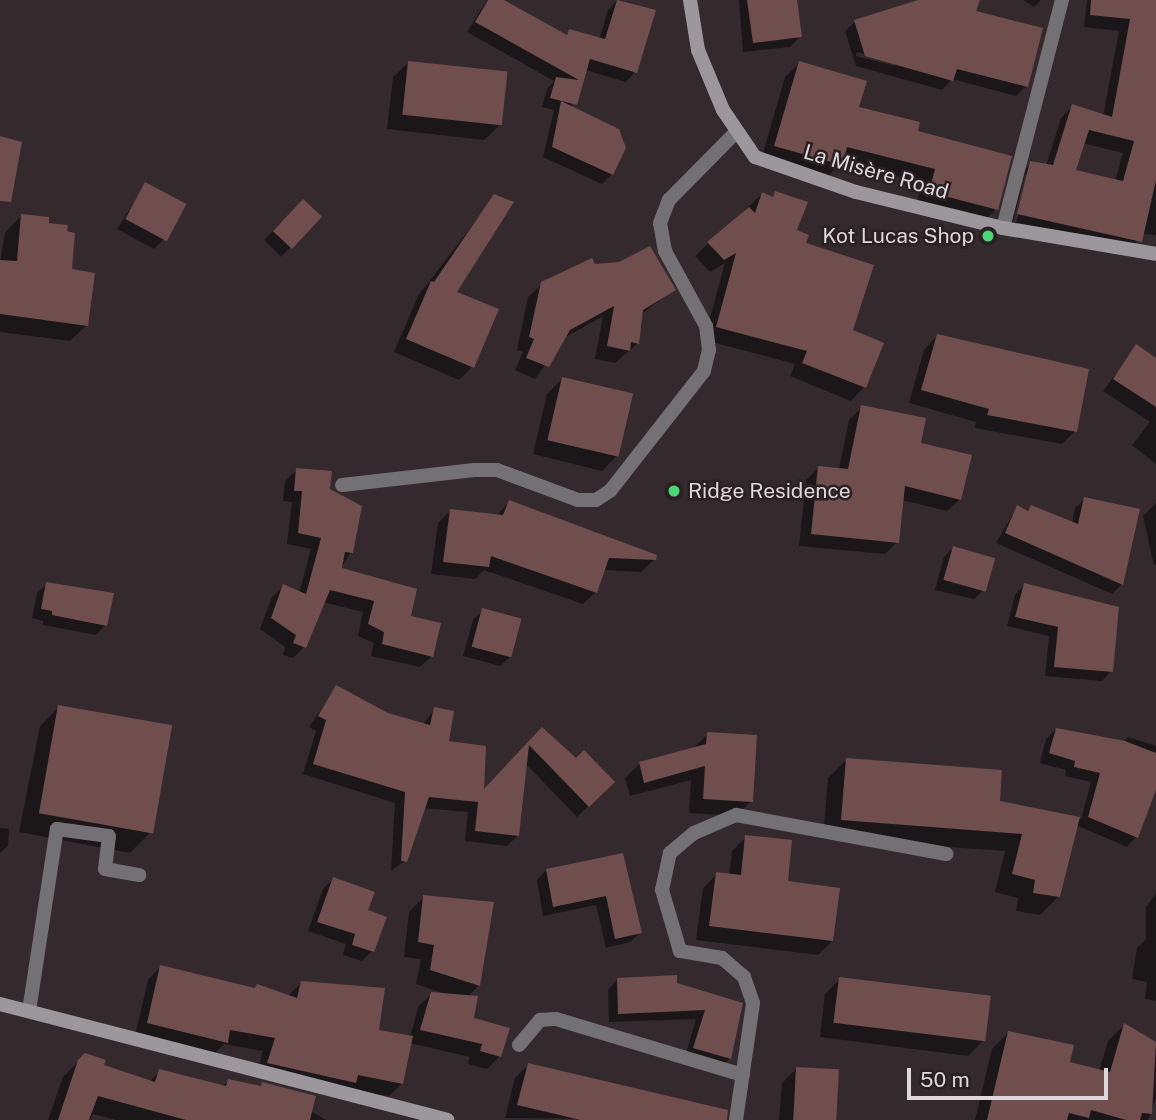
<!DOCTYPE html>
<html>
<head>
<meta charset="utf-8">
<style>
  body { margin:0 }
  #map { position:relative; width:1156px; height:1120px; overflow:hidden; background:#342a2e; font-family:"Public Sans",sans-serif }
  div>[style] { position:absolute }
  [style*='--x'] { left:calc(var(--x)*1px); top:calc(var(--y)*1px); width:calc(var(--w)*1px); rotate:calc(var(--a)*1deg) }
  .shadow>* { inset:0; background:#0007; transform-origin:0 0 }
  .building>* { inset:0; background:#6f4e4d; transform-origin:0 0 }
  .lane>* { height:14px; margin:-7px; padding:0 7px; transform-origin:7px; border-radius:7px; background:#747175 }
  .street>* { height:14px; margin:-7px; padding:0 7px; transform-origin:7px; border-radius:7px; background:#747175 }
  .secondary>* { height:14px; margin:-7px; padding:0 7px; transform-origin:7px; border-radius:7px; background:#9b979d }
  .dots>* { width:19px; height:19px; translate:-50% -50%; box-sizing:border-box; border:4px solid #2a2024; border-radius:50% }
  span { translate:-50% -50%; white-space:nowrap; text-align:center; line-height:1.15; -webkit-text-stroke:5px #2a2024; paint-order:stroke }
  .street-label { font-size:21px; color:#ded8da }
  .poi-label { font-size:21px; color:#ded8da }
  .right { translate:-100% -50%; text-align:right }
  .left { translate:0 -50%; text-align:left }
  .scale { position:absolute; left:907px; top:1068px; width:201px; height:32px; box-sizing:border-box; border:4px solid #ded8da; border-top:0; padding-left:9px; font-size:21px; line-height:24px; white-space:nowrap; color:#ded8da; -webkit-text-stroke:5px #2a2024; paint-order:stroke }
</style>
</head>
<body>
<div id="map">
  <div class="shadow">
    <div style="clip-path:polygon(487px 0,500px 0,565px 36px,569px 31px,599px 40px,608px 10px,618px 0,635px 72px,626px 82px,585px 70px,571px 108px,612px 174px,602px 184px,543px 157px,554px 110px,542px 107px,547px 89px,554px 81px,467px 32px)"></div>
    <div style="clip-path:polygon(739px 0,795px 0,800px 37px,790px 47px,743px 52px)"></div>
    <div style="clip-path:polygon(evenodd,934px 0,979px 0,974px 12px,1026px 86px,1016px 96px,952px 79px,942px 90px,856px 66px,845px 31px,855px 22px,934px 0,857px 52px,895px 63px,895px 66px,856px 56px,857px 52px)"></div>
    <div style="clip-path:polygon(1023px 0,1041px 0,1034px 7px)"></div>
    <div style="clip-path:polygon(evenodd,1087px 0,1156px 0,1156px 235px,1142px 234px,1128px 253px,1005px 226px,1019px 175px,1031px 163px,1046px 166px,1061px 118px,1073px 106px,1103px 116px,1119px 31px,1084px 27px,1087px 0,1083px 143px,1123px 153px,1115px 181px,1073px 172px,1083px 143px,1087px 0,1025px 174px,1029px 174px,1016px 223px,1013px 222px,1025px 174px)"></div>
    <div style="clip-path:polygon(408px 63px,499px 126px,484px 140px,387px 129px,393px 77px)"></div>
    <div style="clip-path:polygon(799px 63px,857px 109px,916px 133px,996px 209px,982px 223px,916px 206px,922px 182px,841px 163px,826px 178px,761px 160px,785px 77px)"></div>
    <div style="clip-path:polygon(146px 184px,164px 239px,154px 249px,117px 229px)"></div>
    <div style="clip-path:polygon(776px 193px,806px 203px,794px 231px,850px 331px,882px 344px,864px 387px,851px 401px,790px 376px,795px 364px,704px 340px,725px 263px,710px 272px,695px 256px,762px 194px,771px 198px)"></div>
    <div style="clip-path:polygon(495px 196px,455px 293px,472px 367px,459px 380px,394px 352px,418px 296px)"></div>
    <div style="left:303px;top:201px;width:24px;height:55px;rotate:45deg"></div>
    <div style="clip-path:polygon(21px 216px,66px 226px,70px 270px,87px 325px,70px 341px,0 332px,0 262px,5px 233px)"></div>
    <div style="clip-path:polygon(594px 266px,673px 290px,640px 315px,638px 343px,615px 363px,595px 359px,603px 316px,564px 338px,535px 379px,515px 370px,523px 352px,517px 350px,528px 297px,542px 284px)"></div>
    <div style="clip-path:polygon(937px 336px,1075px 431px,1062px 444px,975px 428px,976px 422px,909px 403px,924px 350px)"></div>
    <div style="clip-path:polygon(1136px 347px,1156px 360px,1156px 464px,1132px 445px,1150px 422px,1103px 391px)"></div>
    <div style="clip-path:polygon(562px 379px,617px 456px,602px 471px,533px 454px,547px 394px)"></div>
    <div style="clip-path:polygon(862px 407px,919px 444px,960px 499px,947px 511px,902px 500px,897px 542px,885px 554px,799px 546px,806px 480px,819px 467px,839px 469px,849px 420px)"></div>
    <div style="clip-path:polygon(297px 470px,328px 490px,351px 552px,340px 570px,409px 617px,432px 656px,420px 667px,371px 656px,374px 643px,358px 636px,363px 612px,323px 602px,304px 647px,293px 658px,283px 655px,285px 647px,260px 629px,272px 597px,284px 586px,299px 593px,311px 549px,287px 544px,292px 502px,283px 501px,285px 481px)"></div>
    <div style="clip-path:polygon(1085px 499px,1122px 584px,1112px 594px,996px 543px,1017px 507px,1026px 512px,1032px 507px,1072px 523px,1075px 508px)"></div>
    <div style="clip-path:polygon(509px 502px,654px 560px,641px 572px,603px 570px,596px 592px,583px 604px,484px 570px,475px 579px,431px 574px,438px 523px,450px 511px,497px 515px)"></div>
    <div style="clip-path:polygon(1156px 503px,1156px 565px,1154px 565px,1143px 516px)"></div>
    <div style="clip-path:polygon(953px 548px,984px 590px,974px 599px,935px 590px,944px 557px)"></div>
    <div style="clip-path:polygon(47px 584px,105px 625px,96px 635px,43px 625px,43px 621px,32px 618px,37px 593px)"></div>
    <div style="clip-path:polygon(1024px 585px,1111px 671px,1102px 681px,1045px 676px,1049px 636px,1007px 626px,1015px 595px)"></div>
    <div style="clip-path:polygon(483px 610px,510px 657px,500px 666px,463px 656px,473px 620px)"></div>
    <div style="clip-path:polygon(337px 687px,388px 714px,423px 724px,435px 709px,447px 743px,482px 793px,531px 740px,613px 782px,577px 817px,525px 763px,518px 835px,507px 846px,465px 841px,468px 812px,423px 808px,405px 861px,391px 871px,395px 803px,303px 774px,316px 731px,309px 727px)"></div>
    <div style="clip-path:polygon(59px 707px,149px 834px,130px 853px,19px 832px,40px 726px)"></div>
    <div style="clip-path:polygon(1056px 729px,1120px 744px,1128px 737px,1156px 746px,1156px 785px,1136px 837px,1127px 847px,1076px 825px,1059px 896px,1040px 915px,1016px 911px,1018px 898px,995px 892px,1005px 851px,823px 838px,828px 778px,846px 760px,998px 802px,1081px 819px,1091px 782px,1065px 776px,1066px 770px,1040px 763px,1046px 739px)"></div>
    <div style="clip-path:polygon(708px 734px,751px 801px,736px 816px,689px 813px,691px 780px,630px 796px,625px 778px,640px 763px,693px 748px)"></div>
    <div style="clip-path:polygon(0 828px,9px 829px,8px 846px,0 853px)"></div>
    <div style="clip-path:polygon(746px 837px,832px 941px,818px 955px,696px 940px,703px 888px,717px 874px,729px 876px,732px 851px)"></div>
    <div style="clip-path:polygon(622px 855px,640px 933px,630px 942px,606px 948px,596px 905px,543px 916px,537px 880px,546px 870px)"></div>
    <div style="clip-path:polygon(333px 879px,365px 911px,372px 951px,362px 961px,343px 955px,346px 944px,308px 931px,323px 889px)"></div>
    <div style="clip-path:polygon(1156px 893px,1156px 1001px,1145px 999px,1147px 982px,1132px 979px,1137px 948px,1146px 939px,1146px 907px)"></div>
    <div style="clip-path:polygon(424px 897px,479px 985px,467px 997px,472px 1020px,500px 1056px,487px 1069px,468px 1064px,470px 1057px,410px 1043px,402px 1083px,389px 1096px,256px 1076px,263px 1051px,224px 1044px,213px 1055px,135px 1036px,148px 980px,161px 966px,287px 997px,301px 983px,377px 1031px,410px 1037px,418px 1007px,431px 994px,445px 994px,416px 984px,421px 959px,404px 957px,409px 912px)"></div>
    <div style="clip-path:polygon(840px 979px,983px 1041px,968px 1056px,820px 1037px,825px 994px)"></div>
    <div style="clip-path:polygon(617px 980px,676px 984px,741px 1005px,730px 1058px,720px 1068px,685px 1057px,696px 1019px,609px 1022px,608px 990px)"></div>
    <div style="clip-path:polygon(1124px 1025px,1156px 1044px,1156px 1098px,1148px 1120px,975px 1120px,992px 1049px,1008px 1033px,1068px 1064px,1099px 1071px,1108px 1041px)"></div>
    <div style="clip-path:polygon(85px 1055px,102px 1066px,149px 1082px,160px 1071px,222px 1087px,228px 1081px,259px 1088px,263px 1084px,326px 1120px,116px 1120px,93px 1114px,90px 1120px,48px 1120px,63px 1077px)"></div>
    <div style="clip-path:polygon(528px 1065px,724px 1120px,505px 1118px,515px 1078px)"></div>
    <div style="clip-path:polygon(796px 1069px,834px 1120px,779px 1120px,782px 1083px)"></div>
  </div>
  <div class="building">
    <div style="clip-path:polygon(488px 0,504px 0,567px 35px,569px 29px,605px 39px,617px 0,656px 10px,637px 73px,590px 59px,577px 105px,550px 98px,556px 77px,579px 80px,475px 22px)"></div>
    <div style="clip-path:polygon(747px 0,797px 0,802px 37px,753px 43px)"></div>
    <div style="clip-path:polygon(918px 0,980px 0,976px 11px,1043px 28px,1028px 87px,957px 69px,953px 81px,865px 56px,854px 20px)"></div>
    <div style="clip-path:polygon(evenodd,1091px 0,1156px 0,1156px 180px,1142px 242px,1017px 214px,1030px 161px,1053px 165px,1072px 104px,1112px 117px,1130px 19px,1090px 15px,1091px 0,1089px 130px,1134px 141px,1123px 181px,1076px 170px,1089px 130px)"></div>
    <div style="left:408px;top:61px;width:100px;height:54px;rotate:6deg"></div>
    <div style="clip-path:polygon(799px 61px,867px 81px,859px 107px,920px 122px,918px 131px,1012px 156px,998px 210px,929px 192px,935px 169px,847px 147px,842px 165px,774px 146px)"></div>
    <div style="clip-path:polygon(561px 101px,619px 129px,626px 148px,613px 175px,552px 147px)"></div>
    <div style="clip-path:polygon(0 136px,22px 142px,11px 202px,0 201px)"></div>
    <div style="left:145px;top:182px;width:47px;height:42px;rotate:28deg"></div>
    <div style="clip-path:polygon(775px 191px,808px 202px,797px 230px,809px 235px,806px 243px,874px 265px,853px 330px,884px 343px,866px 388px,802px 363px,807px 351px,716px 327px,736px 253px,724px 260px,707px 242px,749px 207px,755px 213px,762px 192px,773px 197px)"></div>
    <div style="clip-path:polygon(494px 194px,514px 202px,457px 292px,499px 309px,474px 368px,406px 339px,431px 281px,434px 282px)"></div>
    <div style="left:303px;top:199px;width:26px;height:44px;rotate:43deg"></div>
    <div style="clip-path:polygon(21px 214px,49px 217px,49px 223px,68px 225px,67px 231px,75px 233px,72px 269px,95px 273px,88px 326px,0 314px,0 260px,17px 261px)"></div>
    <div style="clip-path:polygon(650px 246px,676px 290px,643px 310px,639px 344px,631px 342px,630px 351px,607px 346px,614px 306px,570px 330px,549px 367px,526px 358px,534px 339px,529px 337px,541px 282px,592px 258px,595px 264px,619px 262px)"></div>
    <div style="clip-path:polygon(937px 334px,1089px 369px,1077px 432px,987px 415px,989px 409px,921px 390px)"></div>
    <div style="clip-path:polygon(1136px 344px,1156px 358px,1156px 407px,1113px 379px)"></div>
    <div style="left:562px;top:377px;width:73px;height:65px;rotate:13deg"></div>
    <div style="clip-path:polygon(861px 405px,926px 418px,921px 443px,972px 455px,961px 500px,905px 486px,899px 543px,811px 534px,818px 466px,848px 469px)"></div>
    <div style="clip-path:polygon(296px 468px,332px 471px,330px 489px,362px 506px,353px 553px,345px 552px,342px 568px,417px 589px,411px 616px,441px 623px,433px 657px,382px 644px,384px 632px,368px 624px,374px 601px,330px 590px,306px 648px,293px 643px,296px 635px,271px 618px,283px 584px,306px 594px,321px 538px,298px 533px,302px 491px,294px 491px)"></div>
    <div style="clip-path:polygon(1084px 497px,1140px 509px,1123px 585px,1005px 533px,1017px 505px,1028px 511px,1031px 505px,1078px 524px)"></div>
    <div style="clip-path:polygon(509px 500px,657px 555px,656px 560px,609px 558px,597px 593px,491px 556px,489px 567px,443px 562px,450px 509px,503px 515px)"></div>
    <div style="left:953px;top:546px;width:44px;height:35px;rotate:16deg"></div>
    <div style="clip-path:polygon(46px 582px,114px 593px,107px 626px,52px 615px,52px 611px,41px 609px)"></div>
    <div style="clip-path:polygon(1024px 583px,1119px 607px,1113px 672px,1054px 667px,1058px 627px,1015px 617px)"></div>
    <div style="left:482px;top:608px;width:41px;height:40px;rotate:15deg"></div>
    <div style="clip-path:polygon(336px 685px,388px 713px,430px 725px,434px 707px,454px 711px,449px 741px,486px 746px,484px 789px,542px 727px,576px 758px,584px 750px,615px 782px,589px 807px,529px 745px,519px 836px,475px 831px,478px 802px,429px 797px,407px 862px,401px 861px,405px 792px,313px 764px,326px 720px,318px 716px)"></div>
    <div style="left:58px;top:705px;width:116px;height:110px;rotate:10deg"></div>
    <div style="clip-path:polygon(1056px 728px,1125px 741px,1156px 753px,1156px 790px,1138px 838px,1088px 817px,1100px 773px,1074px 767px,1075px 761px,1049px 753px)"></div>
    <div style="clip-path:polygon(707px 732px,757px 735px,753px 802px,703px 799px,705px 766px,644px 783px,639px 762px,706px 744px)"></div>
    <div style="clip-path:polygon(846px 758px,1002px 770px,1000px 801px,1080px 817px,1060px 897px,1033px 893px,1035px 880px,1012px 874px,1022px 834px,841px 820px)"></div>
    <div style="clip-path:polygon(745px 835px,792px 840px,788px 881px,840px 888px,833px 941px,709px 926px,716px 872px,741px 875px)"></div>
    <div style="clip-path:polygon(623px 853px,642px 933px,615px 939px,606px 896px,553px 907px,546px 869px)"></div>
    <div style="clip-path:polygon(333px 877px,375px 892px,368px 910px,387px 917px,374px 952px,352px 945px,355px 934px,317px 922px)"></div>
    <div style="clip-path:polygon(423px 895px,494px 902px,480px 986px,430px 970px,434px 945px,418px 942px)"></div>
    <div style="clip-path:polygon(160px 965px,255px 988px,257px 984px,297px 998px,301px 981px,385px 988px,379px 1030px,413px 1036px,403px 1084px,358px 1075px,356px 1083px,267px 1063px,275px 1038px,230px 1030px,228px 1043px,147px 1023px)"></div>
    <div style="clip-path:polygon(677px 975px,677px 983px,743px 1003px,731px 1059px,693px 1048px,705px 1010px,618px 1014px,617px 978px)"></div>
    <div style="left:839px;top:977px;width:153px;height:46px;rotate:7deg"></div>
    <div style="clip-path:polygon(431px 992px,478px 996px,474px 1018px,510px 1028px,501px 1057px,480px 1051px,482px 1044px,420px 1030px)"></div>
    <div style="clip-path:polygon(1124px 1023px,1156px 1042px,1152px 1114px,1142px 1113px,1140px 1120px,1126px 1120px,1091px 1110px,1089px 1118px,1069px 1113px,1067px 1120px,987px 1120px,1008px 1031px,1074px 1045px,1070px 1062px,1110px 1072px)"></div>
    <div style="clip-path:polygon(85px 1053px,106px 1060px,104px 1065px,155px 1082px,159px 1069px,226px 1086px,228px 1079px,261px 1086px,262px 1082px,316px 1096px,310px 1120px,186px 1120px,98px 1096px,89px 1120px,58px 1120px,78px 1060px)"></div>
    <div style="clip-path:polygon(528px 1063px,728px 1110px,727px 1120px,581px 1120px,517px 1105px)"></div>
    <div style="left:796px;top:1067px;width:43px;height:53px;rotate:3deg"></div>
  </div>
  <div class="lane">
    <div style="--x:29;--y:1011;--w:184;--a:-81.3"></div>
    <div style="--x:57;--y:829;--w:52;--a:7.7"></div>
    <div style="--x:109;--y:836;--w:33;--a:97"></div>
    <div style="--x:105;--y:869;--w:35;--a:10"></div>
  </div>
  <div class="street">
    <div style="--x:1003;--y:228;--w:236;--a:-75.5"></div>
    <div style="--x:342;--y:485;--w:133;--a:-6.5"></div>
    <div style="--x:474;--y:470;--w:23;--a:0"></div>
    <div style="--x:497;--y:470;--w:86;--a:20.3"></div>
    <div style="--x:578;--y:500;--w:18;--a:0"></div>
    <div style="--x:596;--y:500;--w:17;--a:-33"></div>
    <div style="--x:610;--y:491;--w:152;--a:-51.9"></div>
    <div style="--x:704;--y:371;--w:22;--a:-77"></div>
    <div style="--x:709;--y:350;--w:24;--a:-97"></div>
    <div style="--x:706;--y:326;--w:85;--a:-118.7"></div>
    <div style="--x:665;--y:251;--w:28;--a:-100"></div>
    <div style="--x:660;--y:223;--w:25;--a:-69"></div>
    <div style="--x:669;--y:200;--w:95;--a:-45.4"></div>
    <div style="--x:519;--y:1045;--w:33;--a:-50"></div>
    <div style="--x:540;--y:1020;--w:16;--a:-4"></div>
    <div style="--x:556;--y:1019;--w:195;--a:16.7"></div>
    <div style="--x:736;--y:1120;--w:118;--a:-81.7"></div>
    <div style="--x:753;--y:1003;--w:28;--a:-109"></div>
    <div style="--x:744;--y:977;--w:29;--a:-139"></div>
    <div style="--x:722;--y:958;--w:43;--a:-170.5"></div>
    <div style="--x:680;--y:951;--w:64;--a:-106.4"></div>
    <div style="--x:662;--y:890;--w:38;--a:-78"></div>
    <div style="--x:670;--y:853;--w:31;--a:-40"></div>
    <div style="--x:694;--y:833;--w:46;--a:-23.2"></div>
    <div style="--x:736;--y:815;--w:214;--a:10.5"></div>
  </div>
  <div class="secondary">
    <div style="--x:690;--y:0;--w:51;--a:80.9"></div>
    <div style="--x:698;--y:50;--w:65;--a:67.4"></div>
    <div style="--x:723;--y:110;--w:57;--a:55.8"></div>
    <div style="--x:755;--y:157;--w:107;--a:19.1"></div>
    <div style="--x:856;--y:192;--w:151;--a:13.8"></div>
    <div style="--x:1003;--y:228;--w:155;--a:9.6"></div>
    <div style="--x:0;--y:1004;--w:462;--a:14.5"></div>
  </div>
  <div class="dots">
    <div style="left:988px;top:236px;background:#4ad677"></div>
    <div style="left:674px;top:491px;background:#4ad677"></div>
  </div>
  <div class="street-label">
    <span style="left:876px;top:172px;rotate:16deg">La Misère Road</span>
  </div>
  <div class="poi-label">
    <span class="right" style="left:974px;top:236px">Kot Lucas Shop</span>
    <span class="left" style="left:688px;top:491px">Ridge Residence</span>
  </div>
  <div class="scale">50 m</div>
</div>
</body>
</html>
